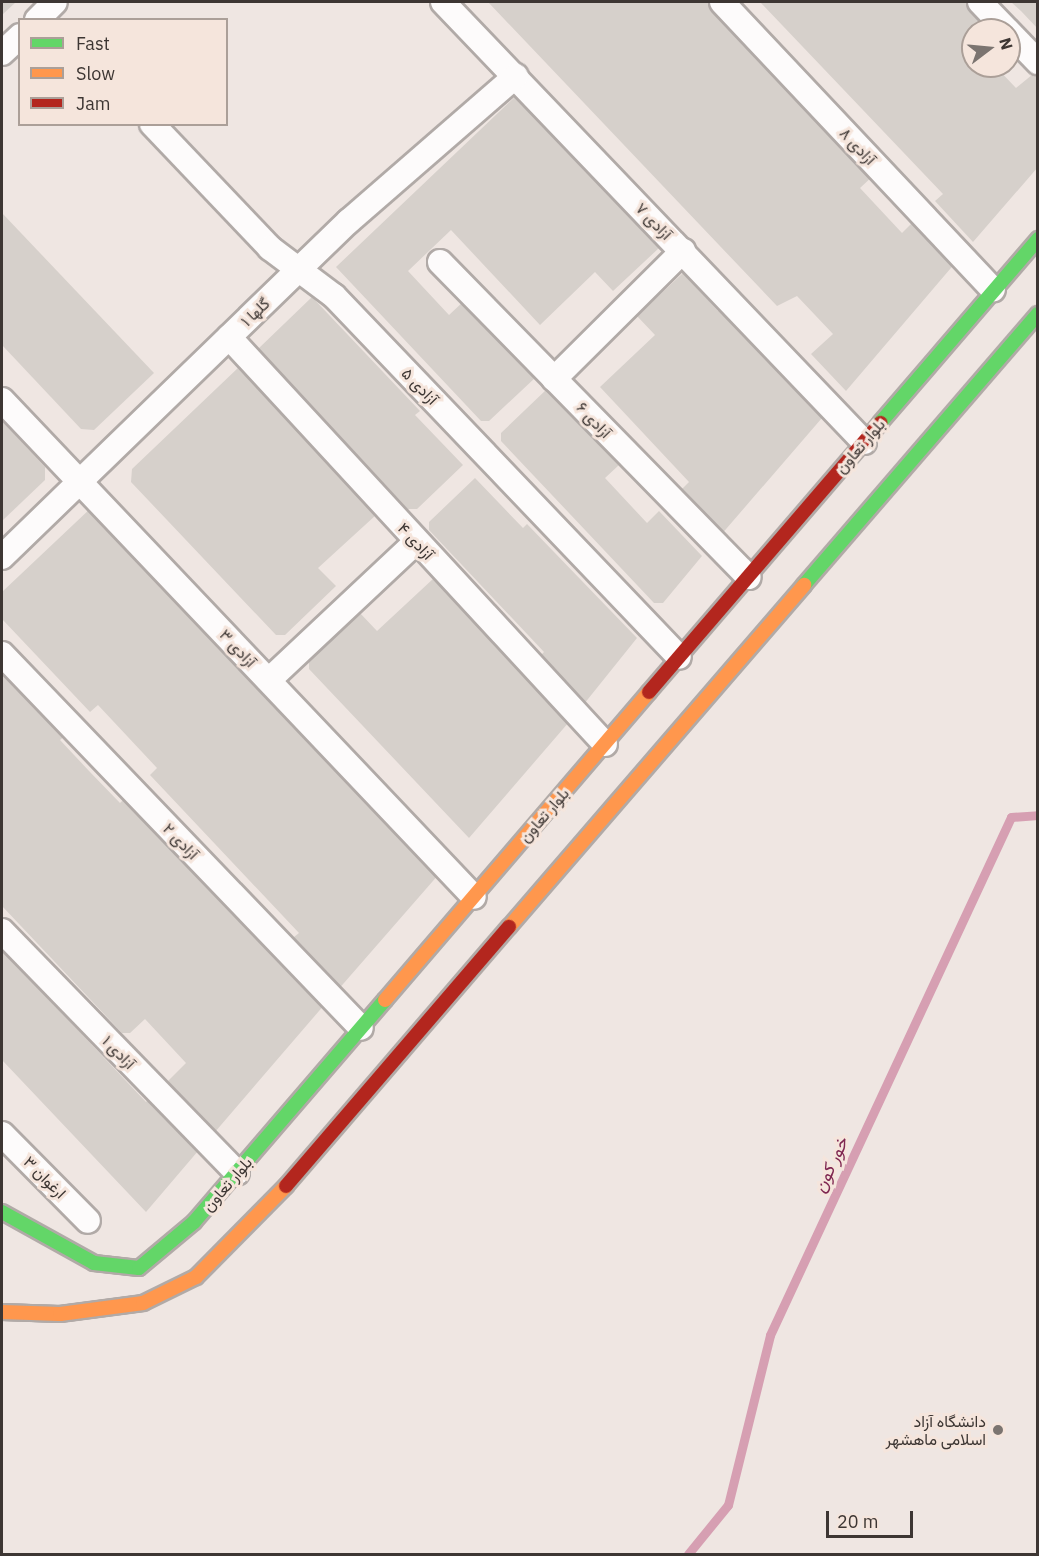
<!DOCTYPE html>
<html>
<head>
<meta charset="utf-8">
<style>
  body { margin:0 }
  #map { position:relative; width:1039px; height:1556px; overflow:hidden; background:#efe6e2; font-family:"IBM Plex Sans",Vazirmatn,sans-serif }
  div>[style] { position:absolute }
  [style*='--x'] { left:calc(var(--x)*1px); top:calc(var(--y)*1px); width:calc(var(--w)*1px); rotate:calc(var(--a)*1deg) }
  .stream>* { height:9px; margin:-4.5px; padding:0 4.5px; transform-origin:4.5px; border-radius:4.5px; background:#d69fb2 }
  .building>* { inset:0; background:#d6d0cb }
  .roads { filter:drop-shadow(2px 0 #b1aaa7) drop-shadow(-2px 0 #b1aaa7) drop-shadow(0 2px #b1aaa7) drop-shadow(0 -2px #b1aaa7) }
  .street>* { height:24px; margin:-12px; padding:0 12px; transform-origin:12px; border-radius:12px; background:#fdfbfb }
  .fast>* { height:14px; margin:-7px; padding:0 7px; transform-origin:7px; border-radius:7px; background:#63d668 }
  .slow>* { height:14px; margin:-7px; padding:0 7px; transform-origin:7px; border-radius:7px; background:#ff974d }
  .jam>* { height:14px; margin:-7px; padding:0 7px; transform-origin:7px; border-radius:7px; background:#b3261e }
  .dots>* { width:16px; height:16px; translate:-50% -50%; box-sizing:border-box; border:3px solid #f5e5dc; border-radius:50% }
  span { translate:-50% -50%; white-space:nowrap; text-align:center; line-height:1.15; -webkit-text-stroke:6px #f5e5dc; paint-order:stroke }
  .street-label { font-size:16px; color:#3d3633 }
  .poi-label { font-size:16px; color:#3d3633 }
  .right { translate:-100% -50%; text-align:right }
  .water-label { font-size:18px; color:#7f2751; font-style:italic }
  .frame { position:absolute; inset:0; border:3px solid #3d3633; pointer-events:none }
  .legend { position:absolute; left:18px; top:18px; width:210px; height:108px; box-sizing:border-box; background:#f5e5dc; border:2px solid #ab9f98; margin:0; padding:8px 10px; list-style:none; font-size:18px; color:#3d3633 }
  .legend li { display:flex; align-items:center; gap:12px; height:30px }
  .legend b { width:30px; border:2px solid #ab9f98 }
  .north { position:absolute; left:961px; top:18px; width:60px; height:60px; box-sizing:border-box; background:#f5e5dc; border:2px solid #ab9f98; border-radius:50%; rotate:74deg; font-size:16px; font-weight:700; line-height:24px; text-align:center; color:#3d3633 }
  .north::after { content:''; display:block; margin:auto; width:21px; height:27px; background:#7b7470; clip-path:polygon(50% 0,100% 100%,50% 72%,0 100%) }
  .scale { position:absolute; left:826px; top:1511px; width:87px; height:27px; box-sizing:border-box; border:3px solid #3d3633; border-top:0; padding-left:8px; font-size:18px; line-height:21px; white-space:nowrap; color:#3d3633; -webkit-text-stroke:4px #f5e5dc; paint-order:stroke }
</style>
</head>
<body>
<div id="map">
  <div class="stream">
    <div style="--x:688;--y:1554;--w:63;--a:-50.8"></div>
    <div style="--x:728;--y:1505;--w:175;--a:-76.1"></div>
    <div style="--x:770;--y:1335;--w:571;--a:-65.05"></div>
    <div style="--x:1011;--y:817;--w:27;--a:-4"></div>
  </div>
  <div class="building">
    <div style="clip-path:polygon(2px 2px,16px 2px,2px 15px)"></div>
    <div style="clip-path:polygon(488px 2px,718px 2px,874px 175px,860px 188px,902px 233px,922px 213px,962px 255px,846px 391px,811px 354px,833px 334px,797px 296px,777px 306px)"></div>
    <div style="clip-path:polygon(760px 2px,969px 2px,988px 22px,988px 30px,973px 30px,973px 66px,995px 66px,1016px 88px,1038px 70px,1038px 167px,973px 242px,935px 201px,943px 194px)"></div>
    <div style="clip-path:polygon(1011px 2px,1038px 2px,1038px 29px,1021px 11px)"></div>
    <div style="clip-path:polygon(518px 94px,632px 201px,623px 210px,659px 248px,613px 291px,595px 272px,540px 325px,451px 230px,408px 271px,449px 315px,464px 301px,536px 377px,489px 421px,481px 421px,336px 267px)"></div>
    <div style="clip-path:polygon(2px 213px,154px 373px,94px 430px,81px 429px,2px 345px)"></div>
    <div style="clip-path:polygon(683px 273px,718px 311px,728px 302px,834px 404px,714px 543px,672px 499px,689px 482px,600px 387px,655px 335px,637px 316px)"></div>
    <div style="clip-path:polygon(312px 297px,420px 411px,415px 415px,463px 465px,417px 509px,408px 509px,258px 349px)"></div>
    <div style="clip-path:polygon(239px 367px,376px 515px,318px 568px,336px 586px,285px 635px,276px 635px,131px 482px,132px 469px)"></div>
    <div style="clip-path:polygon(547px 389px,556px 389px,620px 456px,619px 465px,605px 478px,647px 523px,659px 511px,702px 556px,663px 603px,654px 603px,501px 441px,501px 433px)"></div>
    <div style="clip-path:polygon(2px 421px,45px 467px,45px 480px,2px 521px)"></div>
    <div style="clip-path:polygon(475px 478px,523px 528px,527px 524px,637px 638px,580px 709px,535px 661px,544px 652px,429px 530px,429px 522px)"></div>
    <div style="clip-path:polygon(92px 507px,446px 866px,337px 991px,289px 941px,299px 933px,150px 775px,157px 768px,98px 705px,90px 712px,2px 619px,2px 592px)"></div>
    <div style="clip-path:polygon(434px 578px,569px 722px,469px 838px,309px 669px,309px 660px,359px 612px,377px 631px)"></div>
    <div style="clip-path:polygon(2px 663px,68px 733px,60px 740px,90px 772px,120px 803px,127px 796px,325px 1004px,215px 1132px,168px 1081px,186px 1063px,145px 1019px,130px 1033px,122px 1033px,2px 906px)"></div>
    <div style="clip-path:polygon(2px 950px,146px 1102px,155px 1093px,204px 1144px,146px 1212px,2px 1060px)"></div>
  </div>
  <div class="roads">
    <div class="street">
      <div style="--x:443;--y:2;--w:609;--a:46.26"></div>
      <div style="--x:722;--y:2;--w:395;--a:46.7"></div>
      <div style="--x:980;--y:2;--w:39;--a:46"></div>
      <div style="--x:37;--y:20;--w:25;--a:-45"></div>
      <div style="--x:1009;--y:32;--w:42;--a:46"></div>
      <div style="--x:2;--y:53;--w:25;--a:-43"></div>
      <div style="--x:152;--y:124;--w:171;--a:46.4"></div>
      <div style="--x:270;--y:248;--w:80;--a:36.9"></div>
      <div style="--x:334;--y:296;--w:499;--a:46.3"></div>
      <div style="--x:440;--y:262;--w:441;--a:45.6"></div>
      <div style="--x:229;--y:337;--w:554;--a:47.27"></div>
      <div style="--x:554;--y:379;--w:182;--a:-44.8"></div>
      <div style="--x:2;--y:400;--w:685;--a:46.48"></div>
      <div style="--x:2;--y:557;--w:483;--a:-44.1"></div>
      <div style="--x:349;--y:221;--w:221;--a:-41"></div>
      <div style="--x:2;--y:654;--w:518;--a:46.17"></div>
      <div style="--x:269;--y:680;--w:202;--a:-43.2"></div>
      <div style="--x:2;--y:931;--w:337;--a:45.8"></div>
      <div style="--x:2;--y:1134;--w:122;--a:45.3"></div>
    </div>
    <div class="fast">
      <div style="--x:880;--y:423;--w:243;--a:-49.3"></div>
      <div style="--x:804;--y:585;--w:358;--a:-49.2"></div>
      <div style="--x:2;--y:1212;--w:105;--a:29"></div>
      <div style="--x:94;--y:1263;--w:45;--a:6.3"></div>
      <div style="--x:139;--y:1268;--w:72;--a:-39.9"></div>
      <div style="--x:194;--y:1222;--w:293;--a:-49.3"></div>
    </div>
    <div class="slow">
      <div style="--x:509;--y:927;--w:452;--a:-49.2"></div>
      <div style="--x:385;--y:1000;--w:406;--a:-49.4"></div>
      <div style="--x:2;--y:1312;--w:58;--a:2"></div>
      <div style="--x:60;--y:1314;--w:84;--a:-7.5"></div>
      <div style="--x:143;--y:1303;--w:59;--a:-26.1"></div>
      <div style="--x:196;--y:1277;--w:128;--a:-45.3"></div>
    </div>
    <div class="jam">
      <div style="--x:649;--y:692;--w:355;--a:-49.3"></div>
      <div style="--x:286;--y:1186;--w:342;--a:-49.3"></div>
    </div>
  </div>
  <div class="dots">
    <div style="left:998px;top:1430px;background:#7b7470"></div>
  </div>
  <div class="street-label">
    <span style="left:858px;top:146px;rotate:47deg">آزادی ۸</span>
    <span style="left:654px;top:221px;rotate:46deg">آزادی ۷</span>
    <span style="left:255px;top:312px;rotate:-44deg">گلها ۱</span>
    <span style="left:420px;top:386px;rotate:46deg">آزادی ۵</span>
    <span style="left:594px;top:420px;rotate:46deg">آزادی ۶</span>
    <span style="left:860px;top:446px;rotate:-49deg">بلوار تعاون</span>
    <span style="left:416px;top:541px;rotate:47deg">آزادی ۴</span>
    <span style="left:238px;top:648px;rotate:47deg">آزادی ۳</span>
    <span style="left:544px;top:815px;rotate:-49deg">بلوار تعاون</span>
    <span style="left:181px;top:841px;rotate:46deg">آزادی ۲</span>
    <span style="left:119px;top:1052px;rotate:46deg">آزادی ۱</span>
    <span style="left:45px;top:1177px;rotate:45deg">ارغوان ۳</span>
    <span style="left:227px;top:1184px;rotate:-49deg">بلوار تعاون</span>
  </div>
  <div class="poi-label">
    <span class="right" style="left:986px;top:1430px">دانشگاه آزاد<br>اسلامی ماهشهر</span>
  </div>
  <div class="water-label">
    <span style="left:831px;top:1165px;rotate:-65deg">خور کون</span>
  </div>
  <div class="frame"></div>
  <ul class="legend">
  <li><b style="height:8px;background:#63d668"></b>Fast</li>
  <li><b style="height:8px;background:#ff974d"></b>Slow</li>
  <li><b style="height:8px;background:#b3261e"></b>Jam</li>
  </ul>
  <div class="north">N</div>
  <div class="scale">20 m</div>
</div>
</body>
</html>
